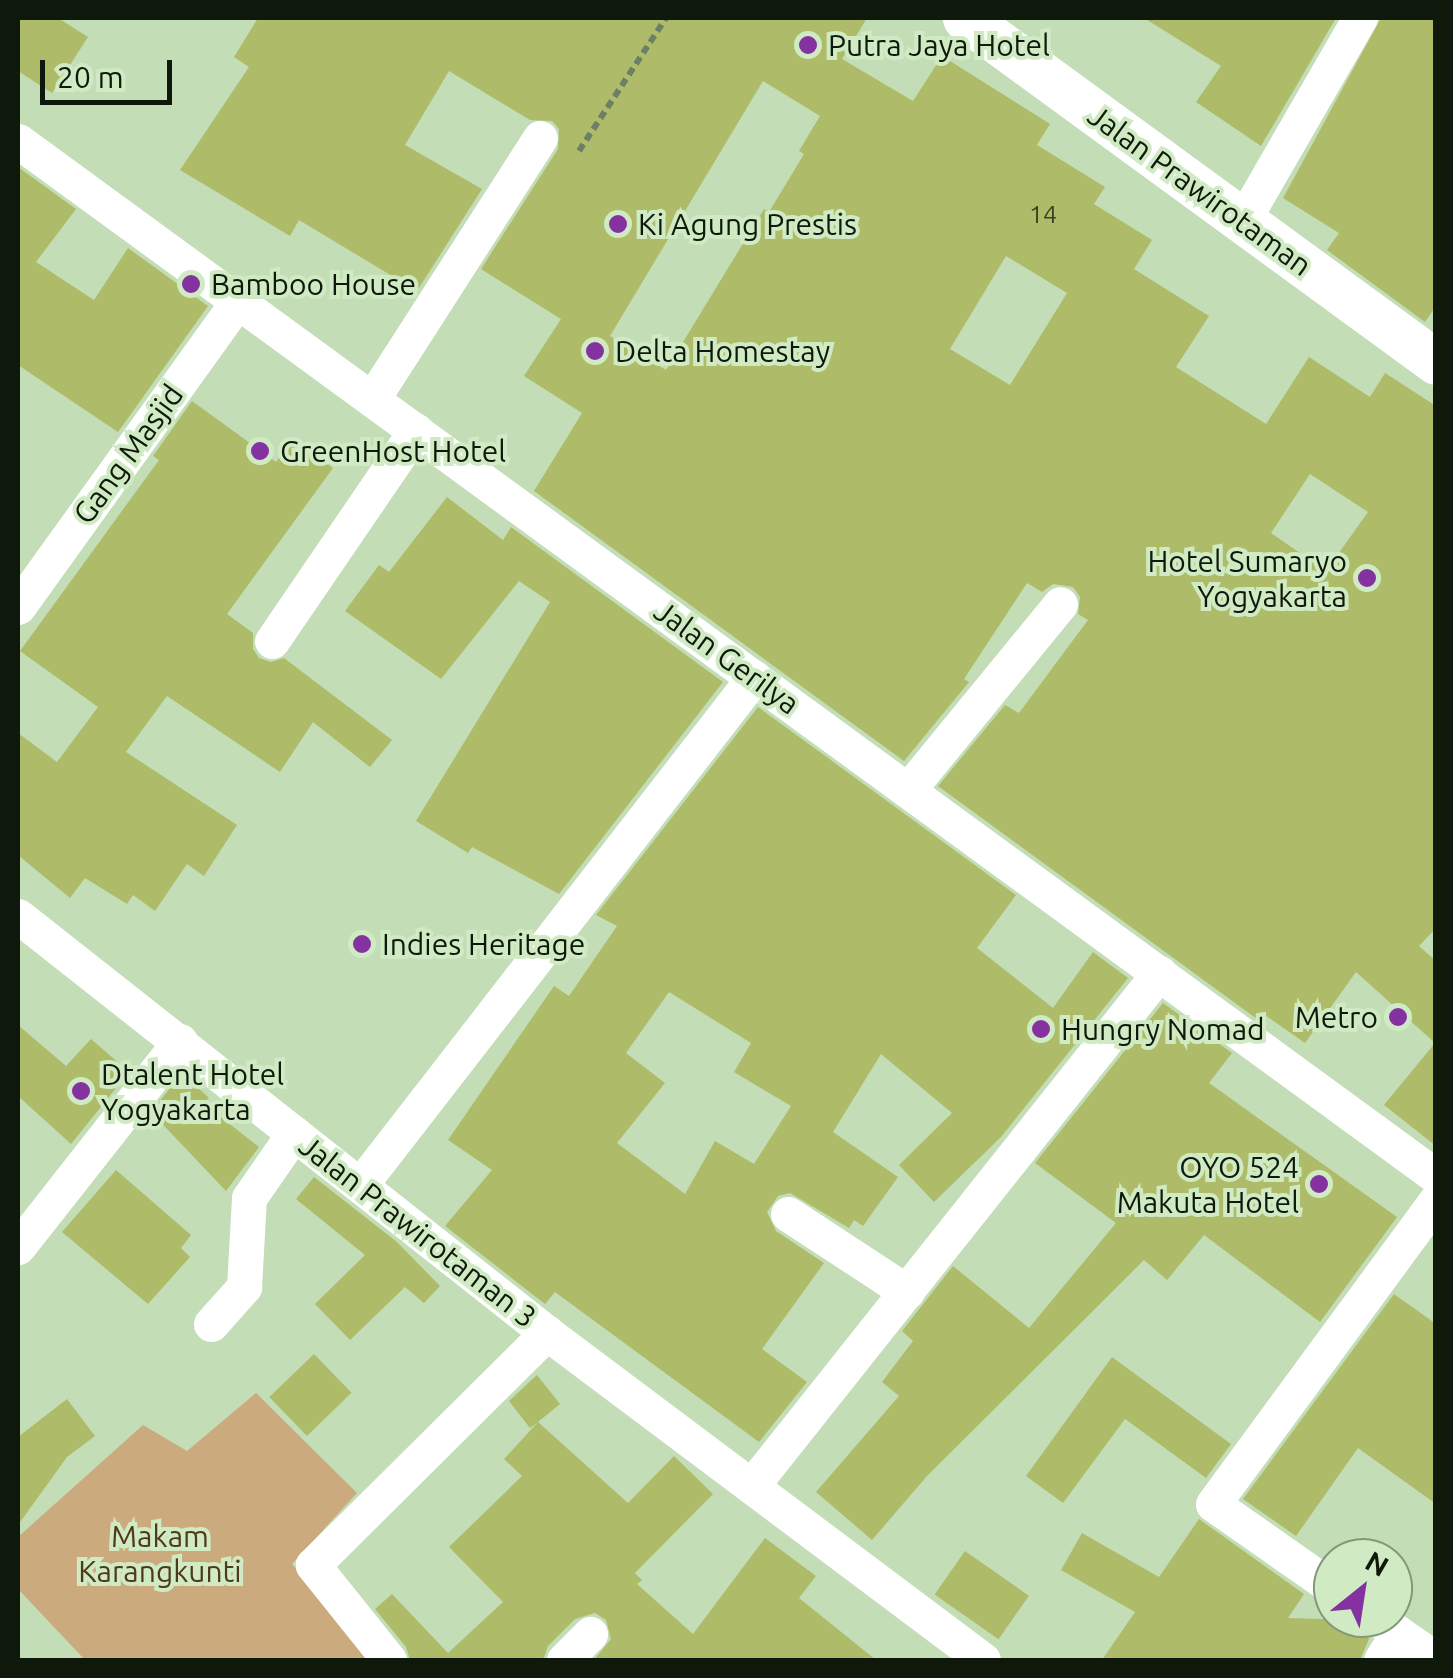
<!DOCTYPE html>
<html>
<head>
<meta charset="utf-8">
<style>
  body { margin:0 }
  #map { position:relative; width:1453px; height:1678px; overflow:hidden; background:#c3ddb7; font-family:Ubuntu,sans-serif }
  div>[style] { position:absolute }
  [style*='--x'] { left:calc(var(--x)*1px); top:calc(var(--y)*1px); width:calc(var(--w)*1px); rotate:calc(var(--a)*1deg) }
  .green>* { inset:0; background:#cbab7d }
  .building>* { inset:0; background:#aebb68; transform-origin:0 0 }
  .path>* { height:6px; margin-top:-3px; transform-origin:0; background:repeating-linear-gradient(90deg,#6d7f65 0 8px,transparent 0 13px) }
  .minor>* { height:35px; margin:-17.5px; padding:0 17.5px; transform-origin:17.5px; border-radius:17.5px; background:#fff }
  .tertiary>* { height:45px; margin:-22.5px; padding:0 22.5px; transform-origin:22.5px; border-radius:22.5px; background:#fff }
  .dots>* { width:28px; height:28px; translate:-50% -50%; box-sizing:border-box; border:5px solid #d0ebc4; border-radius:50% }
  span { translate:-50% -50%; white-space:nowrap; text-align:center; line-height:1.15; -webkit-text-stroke:8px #d0ebc4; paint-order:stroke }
  .number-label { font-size:25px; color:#374222 }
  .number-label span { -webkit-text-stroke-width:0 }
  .poi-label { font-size:30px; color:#0f190b }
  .left { translate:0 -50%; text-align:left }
  .right { translate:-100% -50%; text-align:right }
  .street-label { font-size:30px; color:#0f190b }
  .park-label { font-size:30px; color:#4e3919 }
  .frame { position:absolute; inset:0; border:20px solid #0f190b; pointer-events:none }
  .north { position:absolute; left:1313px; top:1538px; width:100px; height:100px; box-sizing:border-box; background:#d0ebc4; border:2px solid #83977a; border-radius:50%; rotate:30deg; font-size:28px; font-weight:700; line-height:40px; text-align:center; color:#0f190b }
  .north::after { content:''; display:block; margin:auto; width:35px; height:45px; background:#8532a1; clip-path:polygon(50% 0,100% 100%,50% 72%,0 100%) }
  .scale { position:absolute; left:40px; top:60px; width:132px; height:45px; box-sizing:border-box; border:5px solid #0f190b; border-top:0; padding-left:12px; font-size:30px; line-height:35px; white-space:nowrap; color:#0f190b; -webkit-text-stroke:8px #d0ebc4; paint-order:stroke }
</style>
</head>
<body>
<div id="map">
  <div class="green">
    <div style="clip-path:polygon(256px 1393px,357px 1493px,292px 1564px,379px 1660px,85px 1660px,18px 1589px,18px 1537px,143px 1425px,187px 1451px)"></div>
  </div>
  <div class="building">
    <div style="clip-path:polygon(18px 18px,58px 18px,88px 37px,52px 93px,18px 71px)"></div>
    <div style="clip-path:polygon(evenodd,258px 18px,867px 18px,842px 59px,913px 101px,942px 56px,1050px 124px,1037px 145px,1105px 187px,1094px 204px,1152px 240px,1134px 269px,1209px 316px,1176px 367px,1266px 424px,1309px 357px,1370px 397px,1385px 373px,1436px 406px,1436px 928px,1419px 946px,1436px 961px,1436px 1146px,1384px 1105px,1435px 1043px,1356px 972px,1305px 1043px,1262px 1013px,1257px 1019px,938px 786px,1005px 705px,1019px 713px,1088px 620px,1078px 614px,1080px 597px,1073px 587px,1053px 584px,1042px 592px,1027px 583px,964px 679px,969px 682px,904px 761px,534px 491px,582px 413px,524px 376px,561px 319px,481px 269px,558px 149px,559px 129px,552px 121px,530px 120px,449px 71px,405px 145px,482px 189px,417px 291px,299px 220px,290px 236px,180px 170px,249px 67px,234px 57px,258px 18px,763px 81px,820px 116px,799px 151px,804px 154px,769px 212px,764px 209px,666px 370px,610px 336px,763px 81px,258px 18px,1006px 256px,1067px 293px,1010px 385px,950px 349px,1006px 256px,258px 18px,1310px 474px,1368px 512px,1326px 571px,1271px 533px,1310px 474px)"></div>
    <div style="clip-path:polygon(1144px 18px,1336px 18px,1261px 146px,1196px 102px,1221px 66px)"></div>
    <div style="clip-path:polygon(1381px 18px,1436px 18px,1436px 306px,1425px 322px,1327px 250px,1339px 233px,1283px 198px)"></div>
    <div style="clip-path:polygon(18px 167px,76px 209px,36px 262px,94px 300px,128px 248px,208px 306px,118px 432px,18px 365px)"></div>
    <div style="clip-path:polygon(192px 401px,276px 462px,293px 439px,333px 468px,227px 614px,253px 633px,253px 649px,259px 658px,271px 662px,284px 658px,392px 740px,370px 767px,313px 722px,280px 772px,167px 696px,126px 752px,237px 825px,204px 876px,187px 864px,155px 911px,133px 895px,127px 904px,85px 878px,70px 898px,18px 855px,18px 733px,57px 762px,98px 707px,20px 651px,159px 460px,153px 456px)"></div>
    <div style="clip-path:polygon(447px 497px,503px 540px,511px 527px,723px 682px,559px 894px,472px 847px,468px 853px,416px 821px,550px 602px,519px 581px,441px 679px,345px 611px,379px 565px,389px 572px)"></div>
    <div style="clip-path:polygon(evenodd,758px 707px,1016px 895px,977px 948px,1053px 1008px,1093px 952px,1128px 978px,1001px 1137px,934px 1202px,899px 1165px,952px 1113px,881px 1054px,833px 1132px,898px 1177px,863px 1226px,854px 1220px,849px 1228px,790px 1193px,778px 1196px,767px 1212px,776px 1231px,824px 1263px,762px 1349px,807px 1382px,759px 1442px,555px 1292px,545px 1304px,445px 1226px,492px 1170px,448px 1140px,554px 986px,569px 996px,617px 926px,596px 915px,758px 707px,669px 992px,751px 1043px,734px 1072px,791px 1106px,754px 1164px,715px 1141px,685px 1194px,617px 1143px,665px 1083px,626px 1053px,669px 992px)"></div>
    <div style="clip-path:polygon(1163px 1003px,1232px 1053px,1209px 1083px,1397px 1217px,1320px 1322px,1204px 1235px,1167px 1280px,1144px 1260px,927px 1476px,872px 1540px,816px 1492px,899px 1396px,882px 1382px,913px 1341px,902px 1331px,953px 1266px,1029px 1328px,1116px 1223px,1035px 1163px)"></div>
    <div style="clip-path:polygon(18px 1025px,66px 1066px,91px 1039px,129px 1072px,71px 1144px,18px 1096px)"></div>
    <div style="clip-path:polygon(182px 1073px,209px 1098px,203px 1103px,259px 1147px,226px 1191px,151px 1112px)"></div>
    <div style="clip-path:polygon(116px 1170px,191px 1235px,181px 1248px,190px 1257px,148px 1304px,62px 1232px)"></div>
    <div style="clip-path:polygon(314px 1177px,397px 1242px,440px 1286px,424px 1303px,405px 1287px,350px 1340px,315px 1304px,365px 1255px,296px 1199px)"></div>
    <div style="clip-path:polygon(1394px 1294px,1436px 1324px,1436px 1504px,1358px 1448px,1296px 1536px,1243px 1499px)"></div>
    <div style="left:314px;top:1354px;width:54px;height:62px;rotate:46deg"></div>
    <div style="clip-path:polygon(1112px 1357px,1231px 1444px,1206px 1478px,1125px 1419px,1063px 1503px,1026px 1476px)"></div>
    <div style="clip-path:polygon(537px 1375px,560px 1404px,538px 1422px,628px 1503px,674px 1456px,713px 1494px,635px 1573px,642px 1580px,637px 1584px,693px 1634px,765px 1538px,816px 1576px,799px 1598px,876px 1660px,594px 1660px,611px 1639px,606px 1620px,595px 1613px,575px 1619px,548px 1646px,543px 1660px,410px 1660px,406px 1647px,375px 1609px,392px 1594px,448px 1653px,503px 1602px,449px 1547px,522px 1476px,504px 1459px,538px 1422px,530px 1428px,509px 1401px)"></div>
    <div style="clip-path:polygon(67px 1399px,95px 1436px,67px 1457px,18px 1525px,18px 1437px)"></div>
    <div style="clip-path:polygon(1199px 1519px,1304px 1594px,1288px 1618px,1355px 1620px,1369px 1639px,1360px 1660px,1102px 1660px,1135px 1612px,1061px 1570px,1082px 1533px,1159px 1577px)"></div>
    <div style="left:965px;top:1551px;width:78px;height:53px;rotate:35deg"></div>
  </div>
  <div class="path">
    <div style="--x:579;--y:151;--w:159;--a:-56.8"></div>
  </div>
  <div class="minor">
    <div style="--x:18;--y:141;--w:1756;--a:36.13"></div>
    <div style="--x:1242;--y:222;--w:236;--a:-60"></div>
    <div style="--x:373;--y:398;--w:309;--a:-57.3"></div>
    <div style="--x:18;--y:607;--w:377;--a:-54.3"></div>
    <div style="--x:272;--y:641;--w:255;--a:-55.7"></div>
    <div style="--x:908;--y:790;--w:240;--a:-50.7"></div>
    <div style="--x:18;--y:916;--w:674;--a:38.25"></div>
    <div style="--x:547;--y:1333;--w:545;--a:36.87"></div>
    <div style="--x:361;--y:1184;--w:641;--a:-52.22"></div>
    <div style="--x:788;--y:1214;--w:142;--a:33.2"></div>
    <div style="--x:18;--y:1247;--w:262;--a:-51.8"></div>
    <div style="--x:211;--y:1324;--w:50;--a:-48.3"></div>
    <div style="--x:244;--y:1287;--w:89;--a:-86.8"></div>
    <div style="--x:249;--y:1198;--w:79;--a:-55.3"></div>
    <div style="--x:753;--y:1484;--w:653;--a:-51.53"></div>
    <div style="--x:1333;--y:1588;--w:146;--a:-145"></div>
    <div style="--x:1213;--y:1504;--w:377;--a:-53.7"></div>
    <div style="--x:1376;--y:1618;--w:73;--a:34.3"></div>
    <div style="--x:389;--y:1660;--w:122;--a:-128.7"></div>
    <div style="--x:313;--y:1565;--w:330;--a:-44.8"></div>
    <div style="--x:564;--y:1660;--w:37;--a:-45"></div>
    <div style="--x:1381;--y:1660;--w:32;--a:-58"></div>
  </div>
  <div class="tertiary">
    <div style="--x:965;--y:18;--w:583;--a:36.14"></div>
  </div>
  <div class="dots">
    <div style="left:808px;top:45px;background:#8532a1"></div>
    <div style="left:618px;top:224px;background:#8532a1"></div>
    <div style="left:191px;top:284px;background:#8532a1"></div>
    <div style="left:595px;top:351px;background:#8532a1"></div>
    <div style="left:260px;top:451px;background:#8532a1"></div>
    <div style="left:1367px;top:578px;background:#8532a1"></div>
    <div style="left:362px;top:944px;background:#8532a1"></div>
    <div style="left:1398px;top:1017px;background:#8532a1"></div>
    <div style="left:1041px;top:1029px;background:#8532a1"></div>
    <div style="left:81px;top:1091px;background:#8532a1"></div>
    <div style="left:1319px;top:1184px;background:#8532a1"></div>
  </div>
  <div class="number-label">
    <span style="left:1043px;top:214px">14</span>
  </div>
  <div class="poi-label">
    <span class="left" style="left:828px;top:45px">Putra Jaya Hotel</span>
    <span class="left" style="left:638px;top:224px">Ki Agung Prestis</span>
    <span class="left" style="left:211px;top:284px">Bamboo House</span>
    <span class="left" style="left:615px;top:351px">Delta Homestay</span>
    <span class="left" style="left:280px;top:451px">GreenHost Hotel</span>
    <span class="right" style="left:1347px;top:578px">Hotel Sumaryo<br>Yogyakarta</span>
    <span class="left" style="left:382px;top:944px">Indies Heritage</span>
    <span class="right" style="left:1378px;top:1017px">Metro</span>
    <span class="left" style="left:1061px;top:1029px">Hungry Nomad</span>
    <span class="left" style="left:101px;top:1091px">Dtalent Hotel<br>Yogyakarta</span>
    <span class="right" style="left:1299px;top:1184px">OYO 524<br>Makuta Hotel</span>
  </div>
  <div class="street-label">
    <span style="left:1200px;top:190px;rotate:36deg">Jalan Prawirotaman</span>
    <span style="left:128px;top:454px;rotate:-54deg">Gang Masjid</span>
    <span style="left:727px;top:657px;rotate:36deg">Jalan Gerilya</span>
    <span style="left:418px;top:1231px;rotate:38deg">Jalan Prawirotaman 3</span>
  </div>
  <div class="park-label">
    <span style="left:160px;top:1553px">Makam<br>Karangkunti</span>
  </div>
  <div class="frame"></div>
  <div class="north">N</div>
  <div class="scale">20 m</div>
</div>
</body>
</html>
